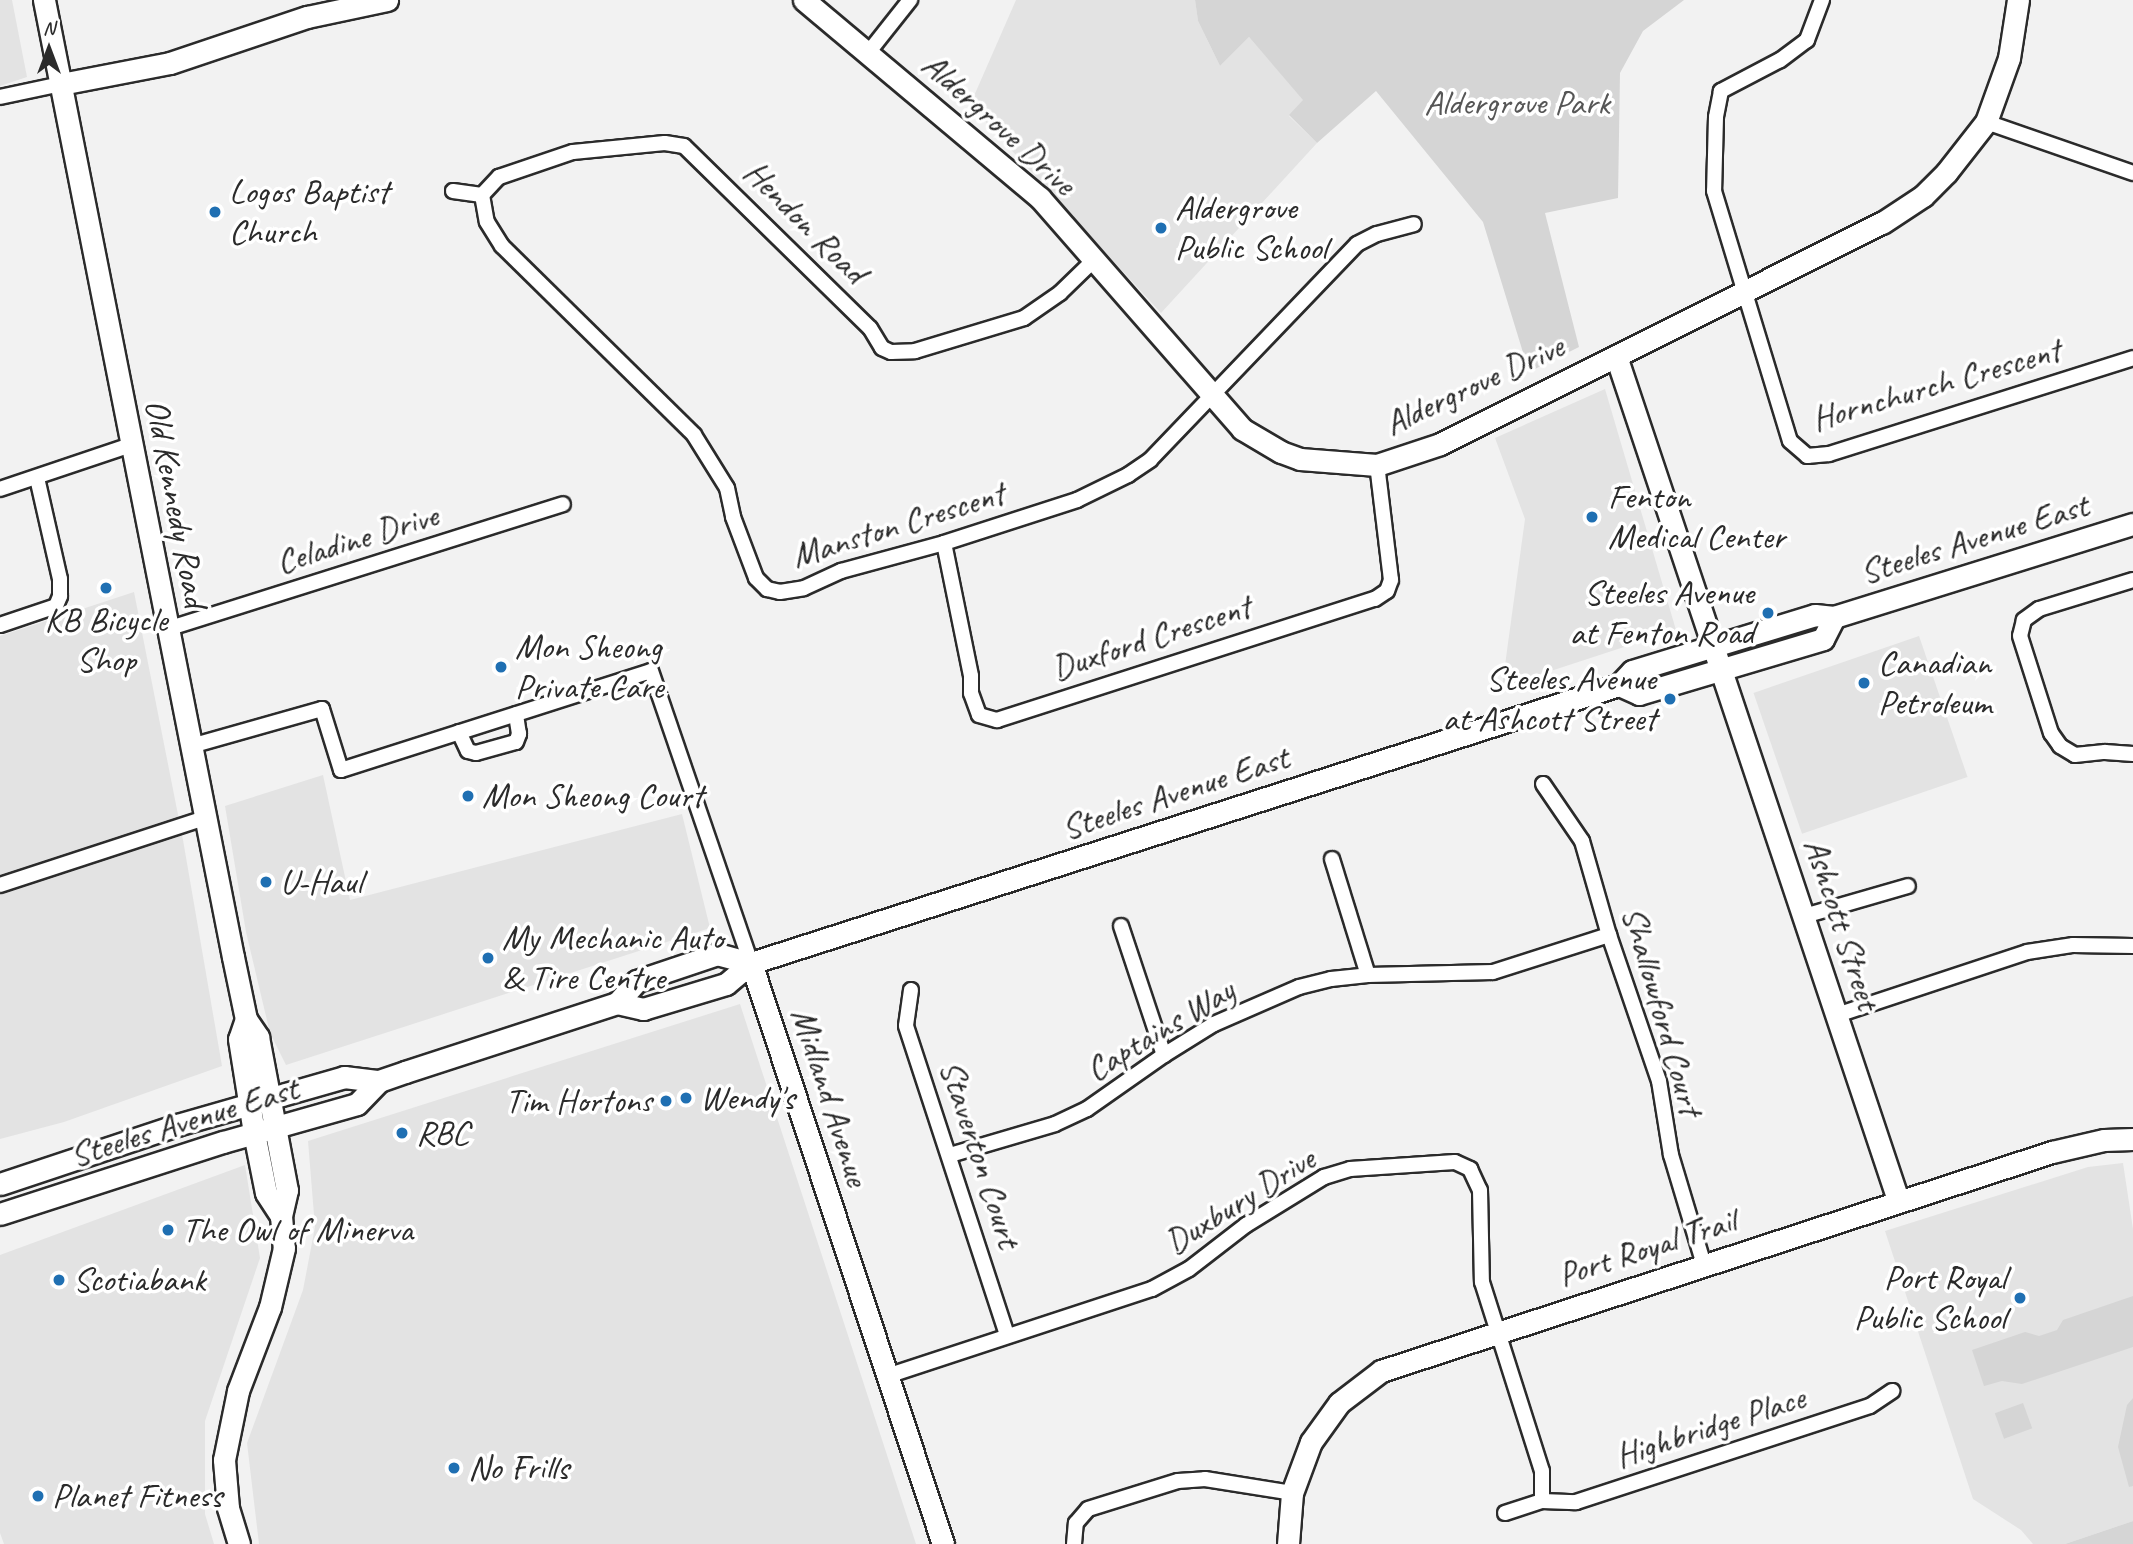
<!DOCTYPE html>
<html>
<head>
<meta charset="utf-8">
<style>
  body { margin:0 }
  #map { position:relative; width:2133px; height:1544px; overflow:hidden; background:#f2f2f2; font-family:Caveat,sans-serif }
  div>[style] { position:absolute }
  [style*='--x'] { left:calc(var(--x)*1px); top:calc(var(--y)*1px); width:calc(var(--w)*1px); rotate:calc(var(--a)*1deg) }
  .built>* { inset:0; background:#e3e3e3; transform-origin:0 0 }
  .green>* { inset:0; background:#d5d5d5; transform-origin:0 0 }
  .roads { filter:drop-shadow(2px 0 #2b2b2b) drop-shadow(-2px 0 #2b2b2b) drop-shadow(0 2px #2b2b2b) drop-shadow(0 -2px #2b2b2b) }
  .street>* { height:14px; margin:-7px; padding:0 7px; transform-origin:7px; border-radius:7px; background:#fff }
  .secondary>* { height:21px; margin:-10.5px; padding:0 10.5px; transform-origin:10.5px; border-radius:10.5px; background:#fff }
  .dots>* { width:19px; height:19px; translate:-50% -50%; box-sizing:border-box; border:4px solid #fff; border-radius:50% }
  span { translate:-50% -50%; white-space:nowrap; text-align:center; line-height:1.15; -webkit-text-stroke:7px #fff; paint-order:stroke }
  .park-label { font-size:35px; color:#565656 }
  .street-label { font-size:35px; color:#2b2b2b }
  .poi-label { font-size:35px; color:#2b2b2b }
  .left { translate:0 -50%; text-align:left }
  .right { translate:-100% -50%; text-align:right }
  .north { position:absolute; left:14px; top:14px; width:70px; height:70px; -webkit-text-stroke:5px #fff; paint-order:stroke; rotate:0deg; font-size:19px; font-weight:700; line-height:28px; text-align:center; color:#2b2b2b }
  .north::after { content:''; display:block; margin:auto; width:24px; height:32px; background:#2b2b2b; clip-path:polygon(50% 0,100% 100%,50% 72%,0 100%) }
</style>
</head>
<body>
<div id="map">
  <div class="built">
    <div style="clip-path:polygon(0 0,12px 0,27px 77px,0 86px)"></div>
    <div style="clip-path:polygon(1016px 0,1195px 0,1198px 21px,1220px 66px,1249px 37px,1304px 100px,1289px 116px,1317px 143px,1161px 313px,970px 105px)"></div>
    <div style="clip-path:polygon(1605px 389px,1676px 630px,1502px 687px,1525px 519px,1495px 438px)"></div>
    <div style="clip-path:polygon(134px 592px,183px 840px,222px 1066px,64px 1122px,0 1139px,0 636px)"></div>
    <div style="left:1919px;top:636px;width:149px;height:175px;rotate:71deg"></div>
    <div style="clip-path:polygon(323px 775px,350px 900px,682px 814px,710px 928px,286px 1065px,270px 1033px,246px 932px,225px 806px)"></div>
    <div style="clip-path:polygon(740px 1004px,916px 1544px,259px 1544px,247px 1443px,303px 1290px,315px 1227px,308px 1141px)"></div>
    <div style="clip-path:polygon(2123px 1163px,2133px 1229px,2133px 1521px,2065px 1544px,2033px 1544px,2021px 1530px,1973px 1499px,1885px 1231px,2088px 1167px)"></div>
    <div style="clip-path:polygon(245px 1165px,260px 1258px,205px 1421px,205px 1514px,214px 1544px,4px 1544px,0 1533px,0 1255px)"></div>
  </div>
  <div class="green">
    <div style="clip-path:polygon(1195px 0,1684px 0,1643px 31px,1620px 73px,1618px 198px,1545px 213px,1579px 347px,1529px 372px,1483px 222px,1376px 91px,1317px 143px,1289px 115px,1303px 100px,1249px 37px,1220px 66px,1198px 21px)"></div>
    <div style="clip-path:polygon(2133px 1296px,2133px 1347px,2022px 1384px,2002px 1381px,1984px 1386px,1972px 1350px,2025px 1332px,2039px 1336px,2057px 1330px,2063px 1320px)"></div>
    <div style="clip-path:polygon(2133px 1398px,2133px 1486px,2129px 1487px,2118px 1447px,2127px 1405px)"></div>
    <div style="left:2023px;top:1403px;width:27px;height:30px;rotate:70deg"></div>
    <div style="clip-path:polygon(2133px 1521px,2133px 1544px,2065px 1544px)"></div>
  </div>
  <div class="roads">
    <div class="street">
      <div style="--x:1822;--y:0;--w:43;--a:110.6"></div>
      <div style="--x:1807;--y:40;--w:34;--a:143"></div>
      <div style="--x:1780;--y:60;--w:67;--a:152.3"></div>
      <div style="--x:1721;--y:91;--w:26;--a:101"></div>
      <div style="--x:1716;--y:117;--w:74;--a:91.5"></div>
      <div style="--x:1714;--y:191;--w:261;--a:73.1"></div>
      <div style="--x:1790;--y:441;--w:23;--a:41"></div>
      <div style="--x:1807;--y:456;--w:22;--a:-5"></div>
      <div style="--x:1829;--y:454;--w:319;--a:-17.5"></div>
      <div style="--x:868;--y:53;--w:68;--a:-51.6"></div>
      <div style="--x:0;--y:97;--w:62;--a:-12"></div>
      <div style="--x:1986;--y:122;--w:156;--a:19.1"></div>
      <div style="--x:453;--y:191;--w:29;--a:8"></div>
      <div style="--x:482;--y:195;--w:27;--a:80"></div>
      <div style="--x:487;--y:222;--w:28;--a:58"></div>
      <div style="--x:502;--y:246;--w:269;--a:44.5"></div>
      <div style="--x:694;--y:435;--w:62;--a:58.1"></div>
      <div style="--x:727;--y:488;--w:30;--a:78"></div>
      <div style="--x:733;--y:517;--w:65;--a:69.3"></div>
      <div style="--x:756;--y:578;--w:16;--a:45"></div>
      <div style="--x:767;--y:589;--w:13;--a:13"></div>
      <div style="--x:780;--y:592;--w:24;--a:-9"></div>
      <div style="--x:804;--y:588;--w:41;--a:-24.7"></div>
      <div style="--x:841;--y:571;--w:107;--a:-15.2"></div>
      <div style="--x:944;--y:543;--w:140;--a:-17.9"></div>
      <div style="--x:1077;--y:500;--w:57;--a:-26.1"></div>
      <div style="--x:1128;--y:475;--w:27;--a:-34"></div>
      <div style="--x:1150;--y:460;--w:299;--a:-46.2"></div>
      <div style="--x:1357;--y:244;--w:22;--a:-27"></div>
      <div style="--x:1377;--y:234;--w:38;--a:-15"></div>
      <div style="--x:482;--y:195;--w:25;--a:-47"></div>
      <div style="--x:499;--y:177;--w:78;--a:-18.7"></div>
      <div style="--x:573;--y:152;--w:92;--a:-5.6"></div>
      <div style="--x:665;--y:143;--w:19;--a:9"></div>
      <div style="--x:684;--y:146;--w:260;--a:44.4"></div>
      <div style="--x:870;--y:328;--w:23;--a:59"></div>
      <div style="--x:882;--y:348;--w:10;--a:24"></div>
      <div style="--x:891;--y:352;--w:24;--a:-2"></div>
      <div style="--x:915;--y:351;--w:114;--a:-16.8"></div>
      <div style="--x:1024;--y:318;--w:44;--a:-34.8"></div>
      <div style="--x:1060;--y:293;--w:47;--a:-44.1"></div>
      <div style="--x:0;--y:489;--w:138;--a:-18.6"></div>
      <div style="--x:944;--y:543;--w:136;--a:78.5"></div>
      <div style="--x:971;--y:676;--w:17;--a:90"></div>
      <div style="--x:971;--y:693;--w:23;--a:70"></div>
      <div style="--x:979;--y:715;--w:19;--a:16"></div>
      <div style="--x:997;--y:720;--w:397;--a:-17.8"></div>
      <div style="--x:1375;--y:599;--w:14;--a:-34"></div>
      <div style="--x:1387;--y:591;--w:12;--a:-70"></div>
      <div style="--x:1391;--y:580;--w:116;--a:-96.9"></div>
      <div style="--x:2133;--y:580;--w:98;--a:162.9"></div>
      <div style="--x:2039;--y:609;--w:19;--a:144"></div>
      <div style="--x:2024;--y:620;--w:16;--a:104"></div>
      <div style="--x:2020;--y:636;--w:102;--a:72.3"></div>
      <div style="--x:2051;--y:733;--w:16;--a:55"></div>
      <div style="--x:2060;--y:746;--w:17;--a:31"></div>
      <div style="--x:2075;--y:755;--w:30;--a:-6"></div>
      <div style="--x:2105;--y:752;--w:28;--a:4"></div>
      <div style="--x:0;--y:625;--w:59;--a:-18.7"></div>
      <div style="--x:56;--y:606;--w:11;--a:-68"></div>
      <div style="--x:60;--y:596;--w:17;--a:-90"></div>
      <div style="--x:60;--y:579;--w:104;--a:-102.8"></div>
      <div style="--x:167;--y:629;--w:415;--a:-17.5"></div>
      <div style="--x:459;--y:732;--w:21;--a:65"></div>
      <div style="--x:468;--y:751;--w:8;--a:14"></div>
      <div style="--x:476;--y:753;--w:41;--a:-15.4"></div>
      <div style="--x:516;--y:742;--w:9;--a:-69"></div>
      <div style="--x:519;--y:734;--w:20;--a:-99"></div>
      <div style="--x:191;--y:746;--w:136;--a:-15.8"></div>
      <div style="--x:322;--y:709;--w:64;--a:72.7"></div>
      <div style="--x:341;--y:770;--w:325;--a:-17.7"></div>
      <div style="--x:651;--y:671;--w:309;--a:71.1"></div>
      <div style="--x:1543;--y:784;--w:69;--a:55.6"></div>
      <div style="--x:1582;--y:841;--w:98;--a:74"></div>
      <div style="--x:1609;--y:935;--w:154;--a:71.1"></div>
      <div style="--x:1659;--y:1081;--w:75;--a:80.8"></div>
      <div style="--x:1671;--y:1155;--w:115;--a:73.3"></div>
      <div style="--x:1332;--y:859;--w:121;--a:72.8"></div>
      <div style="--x:0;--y:885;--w:216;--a:-18.1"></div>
      <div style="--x:1804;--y:916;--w:108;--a:-16.1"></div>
      <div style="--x:1121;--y:926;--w:136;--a:71.6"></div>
      <div style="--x:911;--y:990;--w:36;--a:98"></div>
      <div style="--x:906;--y:1026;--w:325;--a:71.9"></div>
      <div style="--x:1837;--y:1015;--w:200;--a:-18.3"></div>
      <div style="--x:2027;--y:952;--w:47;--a:-8.7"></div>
      <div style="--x:2073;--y:945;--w:60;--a:1"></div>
      <div style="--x:950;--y:1155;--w:109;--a:-16.4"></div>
      <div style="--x:1055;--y:1124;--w:35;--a:-25"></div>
      <div style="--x:1087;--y:1109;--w:94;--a:-35"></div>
      <div style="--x:1164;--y:1055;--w:59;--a:-31.8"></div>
      <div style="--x:1214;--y:1024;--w:93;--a:-23.5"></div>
      <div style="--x:1299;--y:987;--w:33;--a:-14"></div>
      <div style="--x:1331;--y:979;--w:37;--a:-6"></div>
      <div style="--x:1368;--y:975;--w:125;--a:-1.4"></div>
      <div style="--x:1493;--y:972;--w:122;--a:-17.7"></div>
      <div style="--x:887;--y:1376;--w:279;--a:-18.2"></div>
      <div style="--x:1152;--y:1289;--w:42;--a:-28.4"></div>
      <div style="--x:1189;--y:1269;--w:72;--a:-37.7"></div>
      <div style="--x:1246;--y:1225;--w:92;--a:-31.6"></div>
      <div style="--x:1324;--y:1177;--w:27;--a:-17"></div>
      <div style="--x:1350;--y:1169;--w:105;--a:-3.8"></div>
      <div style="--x:1455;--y:1162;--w:17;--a:25"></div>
      <div style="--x:1470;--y:1169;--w:23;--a:65"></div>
      <div style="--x:1480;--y:1190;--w:92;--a:88.8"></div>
      <div style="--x:1482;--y:1282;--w:198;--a:72.4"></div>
      <div style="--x:1542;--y:1471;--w:30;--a:90"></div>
      <div style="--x:1542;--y:1501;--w:34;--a:2"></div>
      <div style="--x:1576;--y:1502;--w:309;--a:-18.1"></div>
      <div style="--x:1870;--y:1406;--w:27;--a:-34"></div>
      <div style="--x:1505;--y:1513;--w:39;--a:-18"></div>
      <div style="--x:1074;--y:1544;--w:21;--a:-85"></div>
      <div style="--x:1076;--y:1523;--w:18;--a:-49"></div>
      <div style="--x:1088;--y:1509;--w:94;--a:-17.3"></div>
      <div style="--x:1178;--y:1481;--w:27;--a:-4"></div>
      <div style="--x:1205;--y:1479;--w:88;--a:9.1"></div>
    </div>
    <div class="secondary">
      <div style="--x:44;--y:0;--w:975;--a:78.83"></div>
      <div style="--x:233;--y:957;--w:63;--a:78.2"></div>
      <div style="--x:246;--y:1019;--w:22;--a:56"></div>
      <div style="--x:258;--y:1037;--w:156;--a:79.3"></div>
      <div style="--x:287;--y:1190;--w:27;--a:103"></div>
      <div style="--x:281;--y:1216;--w:32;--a:85"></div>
      <div style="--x:284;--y:1248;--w:61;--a:103.3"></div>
      <div style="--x:270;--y:1307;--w:90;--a:110.9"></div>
      <div style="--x:238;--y:1391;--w:70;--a:101.5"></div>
      <div style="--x:224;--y:1460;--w:48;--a:85.2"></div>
      <div style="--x:228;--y:1508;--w:38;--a:73"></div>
      <div style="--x:804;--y:0;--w:308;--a:40"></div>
      <div style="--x:1040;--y:198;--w:307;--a:48.8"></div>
      <div style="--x:1242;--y:429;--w:45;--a:30.5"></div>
      <div style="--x:1281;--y:452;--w:20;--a:20"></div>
      <div style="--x:1300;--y:459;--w:77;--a:4.5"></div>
      <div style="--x:1377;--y:465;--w:66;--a:-18.4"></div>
      <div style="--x:1440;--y:444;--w:494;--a:-26.6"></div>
      <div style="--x:1882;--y:223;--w:49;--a:-33.4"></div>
      <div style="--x:1923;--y:196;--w:33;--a:-45"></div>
      <div style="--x:1946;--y:173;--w:65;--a:-51.9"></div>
      <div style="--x:1986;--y:122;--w:68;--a:-70.2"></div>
      <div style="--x:2009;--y:58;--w:59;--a:-81.2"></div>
      <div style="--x:61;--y:84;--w:111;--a:-10.9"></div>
      <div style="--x:170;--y:63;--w:145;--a:-18.6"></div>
      <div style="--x:307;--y:17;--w:82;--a:-12"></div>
      <div style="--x:1616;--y:356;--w:890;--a:71.52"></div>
      <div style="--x:1619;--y:685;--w:22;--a:24"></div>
      <div style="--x:1639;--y:694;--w:192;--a:-16.6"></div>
      <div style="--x:1823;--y:639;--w:25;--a:-63"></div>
      <div style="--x:751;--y:963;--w:612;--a:71.71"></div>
      <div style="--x:617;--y:1003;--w:27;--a:13"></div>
      <div style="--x:643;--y:1009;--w:87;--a:-16.8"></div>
      <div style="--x:726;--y:984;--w:33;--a:-40"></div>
      <div style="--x:751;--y:963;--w:911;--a:-17.76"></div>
      <div style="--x:1619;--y:685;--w:19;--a:-47"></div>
      <div style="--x:1632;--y:671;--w:191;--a:-17"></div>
      <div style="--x:1815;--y:615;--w:19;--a:6"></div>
      <div style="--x:1834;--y:617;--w:313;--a:-17.3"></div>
      <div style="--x:246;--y:1019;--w:21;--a:109"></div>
      <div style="--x:239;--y:1039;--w:95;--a:80.9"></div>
      <div style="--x:254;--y:1133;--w:61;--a:78.7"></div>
      <div style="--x:266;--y:1193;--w:27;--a:57"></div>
      <div style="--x:0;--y:1184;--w:187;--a:-18.4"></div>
      <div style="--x:177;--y:1125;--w:174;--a:-16"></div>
      <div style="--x:344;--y:1077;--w:35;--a:7"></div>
      <div style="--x:379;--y:1081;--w:28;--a:-19"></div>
      <div style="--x:405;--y:1072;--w:223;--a:-18"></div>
      <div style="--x:617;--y:1003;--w:30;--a:-48"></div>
      <div style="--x:637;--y:981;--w:84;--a:-18.6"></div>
      <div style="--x:717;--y:954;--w:35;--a:15"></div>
      <div style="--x:0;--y:1214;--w:234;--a:-17.9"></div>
      <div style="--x:223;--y:1142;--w:139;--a:-15.8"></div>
      <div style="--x:357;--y:1104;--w:32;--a:-46"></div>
      <div style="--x:1288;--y:1544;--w:51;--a:-85.5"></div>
      <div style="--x:1292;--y:1493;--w:54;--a:-69.6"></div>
      <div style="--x:1311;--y:1442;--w:48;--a:-54.3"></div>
      <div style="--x:1339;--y:1403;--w:53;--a:-37.3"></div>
      <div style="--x:1381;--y:1371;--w:706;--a:-18.08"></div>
      <div style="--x:2052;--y:1152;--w:53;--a:-13"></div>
      <div style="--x:2104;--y:1140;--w:29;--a:-2"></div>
    </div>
  </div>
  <div class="dots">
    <div style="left:215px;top:212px;background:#1f6fb2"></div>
    <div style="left:1161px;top:228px;background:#1f6fb2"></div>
    <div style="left:1592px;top:517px;background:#1f6fb2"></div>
    <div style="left:106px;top:588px;background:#1f6fb2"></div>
    <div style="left:1768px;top:613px;background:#1f6fb2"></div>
    <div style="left:501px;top:667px;background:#1f6fb2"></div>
    <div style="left:1864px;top:683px;background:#1f6fb2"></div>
    <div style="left:1670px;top:699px;background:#1f6fb2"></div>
    <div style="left:468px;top:796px;background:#1f6fb2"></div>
    <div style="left:266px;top:882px;background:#1f6fb2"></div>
    <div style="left:488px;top:958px;background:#1f6fb2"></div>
    <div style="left:686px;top:1098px;background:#1f6fb2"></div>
    <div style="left:666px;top:1101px;background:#1f6fb2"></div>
    <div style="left:402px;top:1133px;background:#1f6fb2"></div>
    <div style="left:168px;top:1230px;background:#1f6fb2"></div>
    <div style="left:59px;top:1280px;background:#1f6fb2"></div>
    <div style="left:2020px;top:1298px;background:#1f6fb2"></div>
    <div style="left:454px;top:1468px;background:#1f6fb2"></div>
    <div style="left:38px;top:1496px;background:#1f6fb2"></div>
  </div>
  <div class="park-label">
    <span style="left:1517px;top:103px">Aldergrove Park</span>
  </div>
  <div class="street-label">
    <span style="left:999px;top:124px;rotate:42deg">Aldergrove Drive</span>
    <span style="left:805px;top:222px;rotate:45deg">Hendon Road</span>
    <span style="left:1474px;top:385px;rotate:-25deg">Aldergrove Drive</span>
    <span style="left:1936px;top:385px;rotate:-16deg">Hornchurch Crescent</span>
    <span style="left:176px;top:503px;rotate:79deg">Old Kennedy Road</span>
    <span style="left:898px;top:525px;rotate:-17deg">Manston Crescent</span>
    <span style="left:357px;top:539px;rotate:-17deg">Celadine Drive</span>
    <span style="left:1974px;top:539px;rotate:-17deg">Steeles Avenue East</span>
    <span style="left:1151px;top:638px;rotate:-18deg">Duxford Crescent</span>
    <span style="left:1175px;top:793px;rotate:-18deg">Steeles Avenue East</span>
    <span style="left:1842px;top:924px;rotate:72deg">Ashcott Street</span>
    <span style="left:1662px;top:1011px;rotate:74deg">Shallowford Court</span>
    <span style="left:1160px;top:1030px;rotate:-31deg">Captains Way</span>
    <span style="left:830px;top:1097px;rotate:72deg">Midland Avenue</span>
    <span style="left:184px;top:1122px;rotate:-17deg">Steeles Avenue East</span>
    <span style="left:980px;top:1154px;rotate:72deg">Staverton Court</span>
    <span style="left:1240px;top:1201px;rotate:-32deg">Duxbury Drive</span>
    <span style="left:1647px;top:1248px;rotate:-18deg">Port Royal Trail</span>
    <span style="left:1710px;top:1427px;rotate:-18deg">Highbridge Place</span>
  </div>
  <div class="poi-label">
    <span class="left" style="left:229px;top:212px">Logos Baptist<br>Church</span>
    <span class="left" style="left:1175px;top:228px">Aldergrove<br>Public School</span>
    <span class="left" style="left:1608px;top:517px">Fenton<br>Medical Center</span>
    <span class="right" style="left:1754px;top:613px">Steeles Avenue<br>at Fenton Road</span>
    <span style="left:106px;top:640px">KB Bicycle<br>Shop</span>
    <span class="left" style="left:515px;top:667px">Mon Sheong<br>Private Care</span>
    <span class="left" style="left:1878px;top:683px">Canadian<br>Petroleum</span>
    <span class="right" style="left:1656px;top:699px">Steeles Avenue<br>at Ashcott Street</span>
    <span class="left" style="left:482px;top:796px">Mon Sheong Court</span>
    <span class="left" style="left:280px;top:882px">U-Haul</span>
    <span class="left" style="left:502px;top:958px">My Mechanic Auto<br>&amp; Tire Centre</span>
    <span class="left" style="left:700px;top:1098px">Wendy's</span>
    <span class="right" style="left:652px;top:1101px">Tim Hortons</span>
    <span class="left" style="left:416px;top:1133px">RBC</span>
    <span class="left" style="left:182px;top:1230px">The Owl of Minerva</span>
    <span class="right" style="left:2006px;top:1298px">Port Royal<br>Public School</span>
    <span class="left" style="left:73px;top:1280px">Scotiabank</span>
    <span class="left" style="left:468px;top:1468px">No Frills</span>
    <span class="left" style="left:52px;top:1496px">Planet Fitness</span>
  </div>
  <div class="north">N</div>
</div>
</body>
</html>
